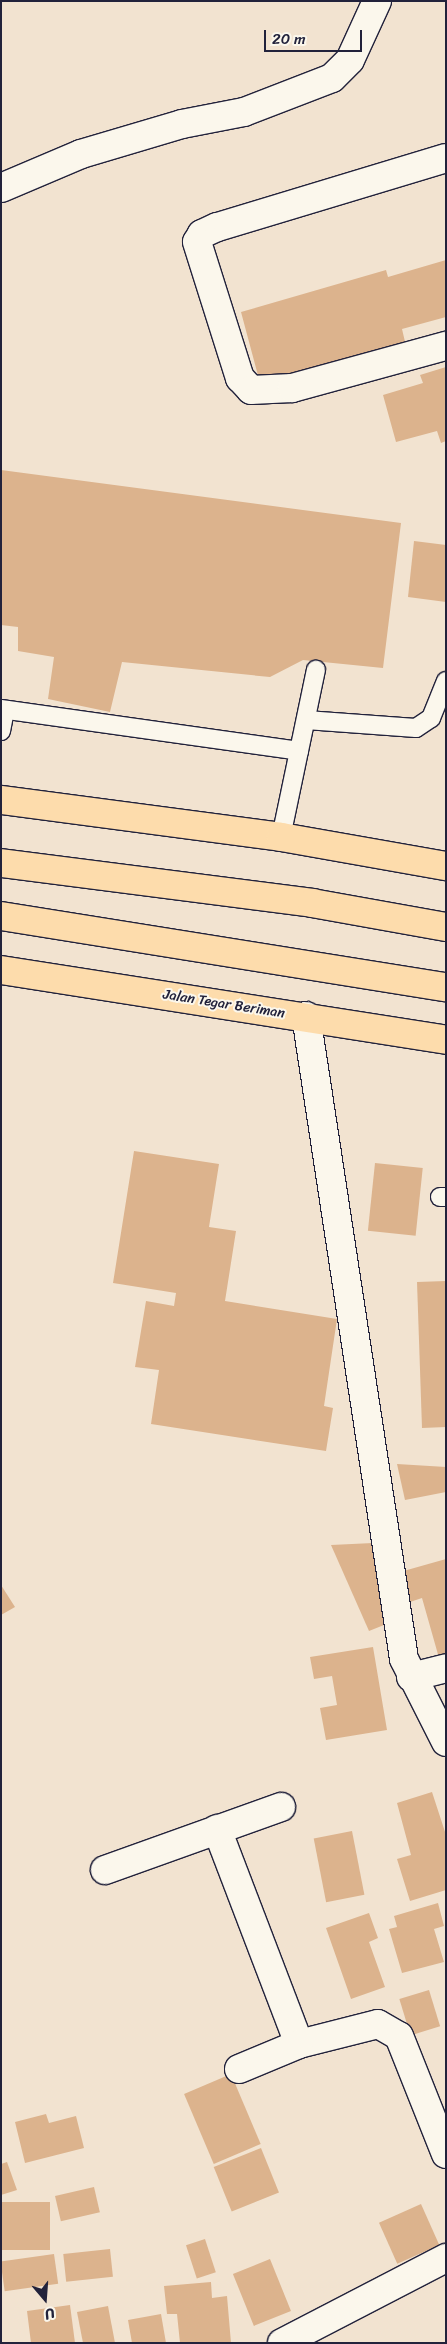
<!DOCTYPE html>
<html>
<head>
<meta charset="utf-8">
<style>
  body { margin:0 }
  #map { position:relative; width:447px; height:2344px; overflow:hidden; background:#f2e3d0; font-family:Sriracha,sans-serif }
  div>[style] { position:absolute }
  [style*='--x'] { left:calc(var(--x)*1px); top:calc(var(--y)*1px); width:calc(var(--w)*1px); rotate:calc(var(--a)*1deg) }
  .building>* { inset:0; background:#dcb38d; transform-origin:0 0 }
  .roads { filter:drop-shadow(1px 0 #22223b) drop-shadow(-1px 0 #22223b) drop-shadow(0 1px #22223b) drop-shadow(0 -1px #22223b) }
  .lane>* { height:18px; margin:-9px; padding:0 9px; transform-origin:9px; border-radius:9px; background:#fbf7ec }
  .street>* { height:28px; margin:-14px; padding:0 14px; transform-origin:14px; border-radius:14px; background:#fbf7ec }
  .primary>* { height:28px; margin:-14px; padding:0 14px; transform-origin:14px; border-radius:14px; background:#fddcac }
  span { translate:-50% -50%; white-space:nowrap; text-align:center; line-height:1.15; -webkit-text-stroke:4px #fbf7ec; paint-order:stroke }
  .street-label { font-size:14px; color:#22223b }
  .frame { position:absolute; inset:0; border:2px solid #22223b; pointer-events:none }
  .north { position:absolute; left:20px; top:2274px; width:50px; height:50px; -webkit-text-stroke:4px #fbf7ec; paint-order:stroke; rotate:162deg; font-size:14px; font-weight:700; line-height:20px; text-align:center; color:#22223b }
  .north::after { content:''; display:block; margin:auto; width:18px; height:22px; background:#22223b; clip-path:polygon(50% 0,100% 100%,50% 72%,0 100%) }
  .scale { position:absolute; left:264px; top:30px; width:98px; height:22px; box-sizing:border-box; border:2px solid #22223b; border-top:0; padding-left:6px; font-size:15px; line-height:18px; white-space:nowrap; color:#22223b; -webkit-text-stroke:4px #fbf7ec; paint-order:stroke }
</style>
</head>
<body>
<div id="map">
  <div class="building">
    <div style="clip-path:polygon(446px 260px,446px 317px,402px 329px,406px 346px,260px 383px,241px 312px,386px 270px,388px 277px)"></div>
    <div style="clip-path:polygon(446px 367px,446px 441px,441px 443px,437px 431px,396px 442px,383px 395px,423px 383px,420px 375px)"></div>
    <div style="clip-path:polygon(1px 470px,401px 523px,383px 668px,303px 660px,270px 677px,122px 662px,110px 712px,48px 699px,54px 657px,18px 651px,18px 627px,1px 625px)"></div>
    <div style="clip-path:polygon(414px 541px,446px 545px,446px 602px,408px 597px)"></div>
    <div style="clip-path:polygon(134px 1151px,219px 1164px,209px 1227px,236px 1231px,225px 1301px,337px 1319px,324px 1406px,333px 1408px,326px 1451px,151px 1424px,159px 1370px,135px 1367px,146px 1301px,174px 1306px,176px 1293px,113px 1283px)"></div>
    <div style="left:375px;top:1163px;width:48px;height:68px;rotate:6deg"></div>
    <div style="clip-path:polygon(446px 1281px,446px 1427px,422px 1428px,417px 1282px)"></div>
    <div style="clip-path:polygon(397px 1464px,446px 1467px,446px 1492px,405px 1500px)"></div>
    <div style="clip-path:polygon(373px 1543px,389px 1623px,369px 1631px,331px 1545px)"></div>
    <div style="clip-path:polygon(446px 1559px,446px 1656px,439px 1658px,422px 1598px,407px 1603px,400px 1572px)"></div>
    <div style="clip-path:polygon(1px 1585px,15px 1607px,1px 1615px)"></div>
    <div style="clip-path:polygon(373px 1647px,387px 1730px,326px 1740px,320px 1708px,337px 1705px,332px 1676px,314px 1679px,310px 1657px)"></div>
    <div style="clip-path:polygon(432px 1792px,446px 1835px,446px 1890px,410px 1901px,397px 1859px,411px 1855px,397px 1803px)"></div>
    <div style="left:352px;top:1831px;width:65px;height:39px;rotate:79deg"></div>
    <div style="clip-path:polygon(438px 1903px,444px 1926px,434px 1929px,444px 1962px,402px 1973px,389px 1929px,397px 1927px,394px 1916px)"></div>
    <div style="clip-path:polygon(369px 1913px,378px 1938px,369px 1942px,385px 1987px,351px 1999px,326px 1928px)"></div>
    <div style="left:429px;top:1990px;width:38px;height:31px;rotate:73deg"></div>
    <div style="left:231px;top:2074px;width:76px;height:51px;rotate:67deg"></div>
    <div style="clip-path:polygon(46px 2114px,49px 2123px,76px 2116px,84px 2148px,25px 2163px,15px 2122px)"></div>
    <div style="left:261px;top:2148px;width:48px;height:51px;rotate:68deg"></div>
    <div style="clip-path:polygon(7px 2162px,17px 2190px,1px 2195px,1px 2164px)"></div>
    <div style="left:94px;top:2187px;width:26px;height:40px;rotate:77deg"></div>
    <div style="left:1px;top:2202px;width:49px;height:48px"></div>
    <div style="left:421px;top:2204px;width:45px;height:46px;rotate:66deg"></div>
    <div style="left:205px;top:2239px;width:35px;height:20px;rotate:72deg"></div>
    <div style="left:110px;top:2249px;width:28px;height:47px;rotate:84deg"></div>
    <div style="left:54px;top:2254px;width:30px;height:54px;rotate:82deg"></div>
    <div style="left:270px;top:2259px;width:56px;height:40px;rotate:68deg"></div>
    <div style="clip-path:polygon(211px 2282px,212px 2298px,227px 2296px,231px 2343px,180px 2343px,177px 2314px,167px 2314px,164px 2286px)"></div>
    <div style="clip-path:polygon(70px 2305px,75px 2343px,31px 2343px,27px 2311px)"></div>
    <div style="clip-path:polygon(108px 2306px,115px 2343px,83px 2343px,77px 2312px)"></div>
    <div style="clip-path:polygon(161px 2314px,166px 2343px,132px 2343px,128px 2320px)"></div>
  </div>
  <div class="roads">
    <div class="lane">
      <div style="--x:1;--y:709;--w:301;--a:8"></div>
      <div style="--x:306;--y:720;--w:110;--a:4.2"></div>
      <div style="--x:416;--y:728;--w:18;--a:-34"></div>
      <div style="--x:431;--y:718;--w:40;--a:-68"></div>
      <div style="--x:1;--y:731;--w:21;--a:-79"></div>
      <div style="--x:281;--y:837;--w:171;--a:-78.2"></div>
      <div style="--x:440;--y:1197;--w:6;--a:0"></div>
    </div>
    <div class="street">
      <div style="--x:446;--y:158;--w:239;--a:163.2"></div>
      <div style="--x:217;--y:227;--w:17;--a:155"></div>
      <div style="--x:202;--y:234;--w:9;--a:122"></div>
      <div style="--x:197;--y:242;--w:143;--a:72.5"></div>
      <div style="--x:240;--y:378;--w:16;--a:47"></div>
      <div style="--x:251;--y:390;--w:41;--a:-2.8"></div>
      <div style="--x:292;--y:388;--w:160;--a:-15.3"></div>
      <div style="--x:1;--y:188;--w:87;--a:-23"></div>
      <div style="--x:81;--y:154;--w:105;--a:-16.5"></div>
      <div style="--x:182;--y:124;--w:63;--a:-11"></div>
      <div style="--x:244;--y:112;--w:94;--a:-21.1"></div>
      <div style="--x:332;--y:78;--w:25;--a:-45"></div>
      <div style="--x:350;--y:60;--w:65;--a:-65.4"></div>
      <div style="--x:306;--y:1016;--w:650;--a:81.33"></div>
      <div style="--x:404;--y:1659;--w:93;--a:63.2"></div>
      <div style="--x:411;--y:1677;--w:36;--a:-14"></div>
      <div style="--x:217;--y:1829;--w:230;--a:69.1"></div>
      <div style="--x:299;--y:2044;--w:81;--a:-14.2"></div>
      <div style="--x:378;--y:2024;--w:24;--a:30"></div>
      <div style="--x:399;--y:2036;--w:127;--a:68.3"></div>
      <div style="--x:105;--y:1870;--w:187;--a:-19.7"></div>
      <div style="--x:239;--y:2069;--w:65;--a:-22.6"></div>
      <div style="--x:282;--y:2343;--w:185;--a:-27.4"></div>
    </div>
    <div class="primary">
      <div style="--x:1;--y:800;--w:282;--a:7.5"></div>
      <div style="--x:281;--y:837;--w:168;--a:10"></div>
      <div style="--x:1;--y:863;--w:314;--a:7.3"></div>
      <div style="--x:312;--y:903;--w:136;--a:10.2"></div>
      <div style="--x:1;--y:916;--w:451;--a:9.1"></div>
      <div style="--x:1;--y:970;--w:450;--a:8.9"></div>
    </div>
  </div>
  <div class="street-label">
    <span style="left:224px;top:1004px;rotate:9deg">Jalan Tegar Beriman</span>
  </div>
  <div class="frame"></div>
  <div class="north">U</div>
  <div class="scale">20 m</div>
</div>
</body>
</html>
